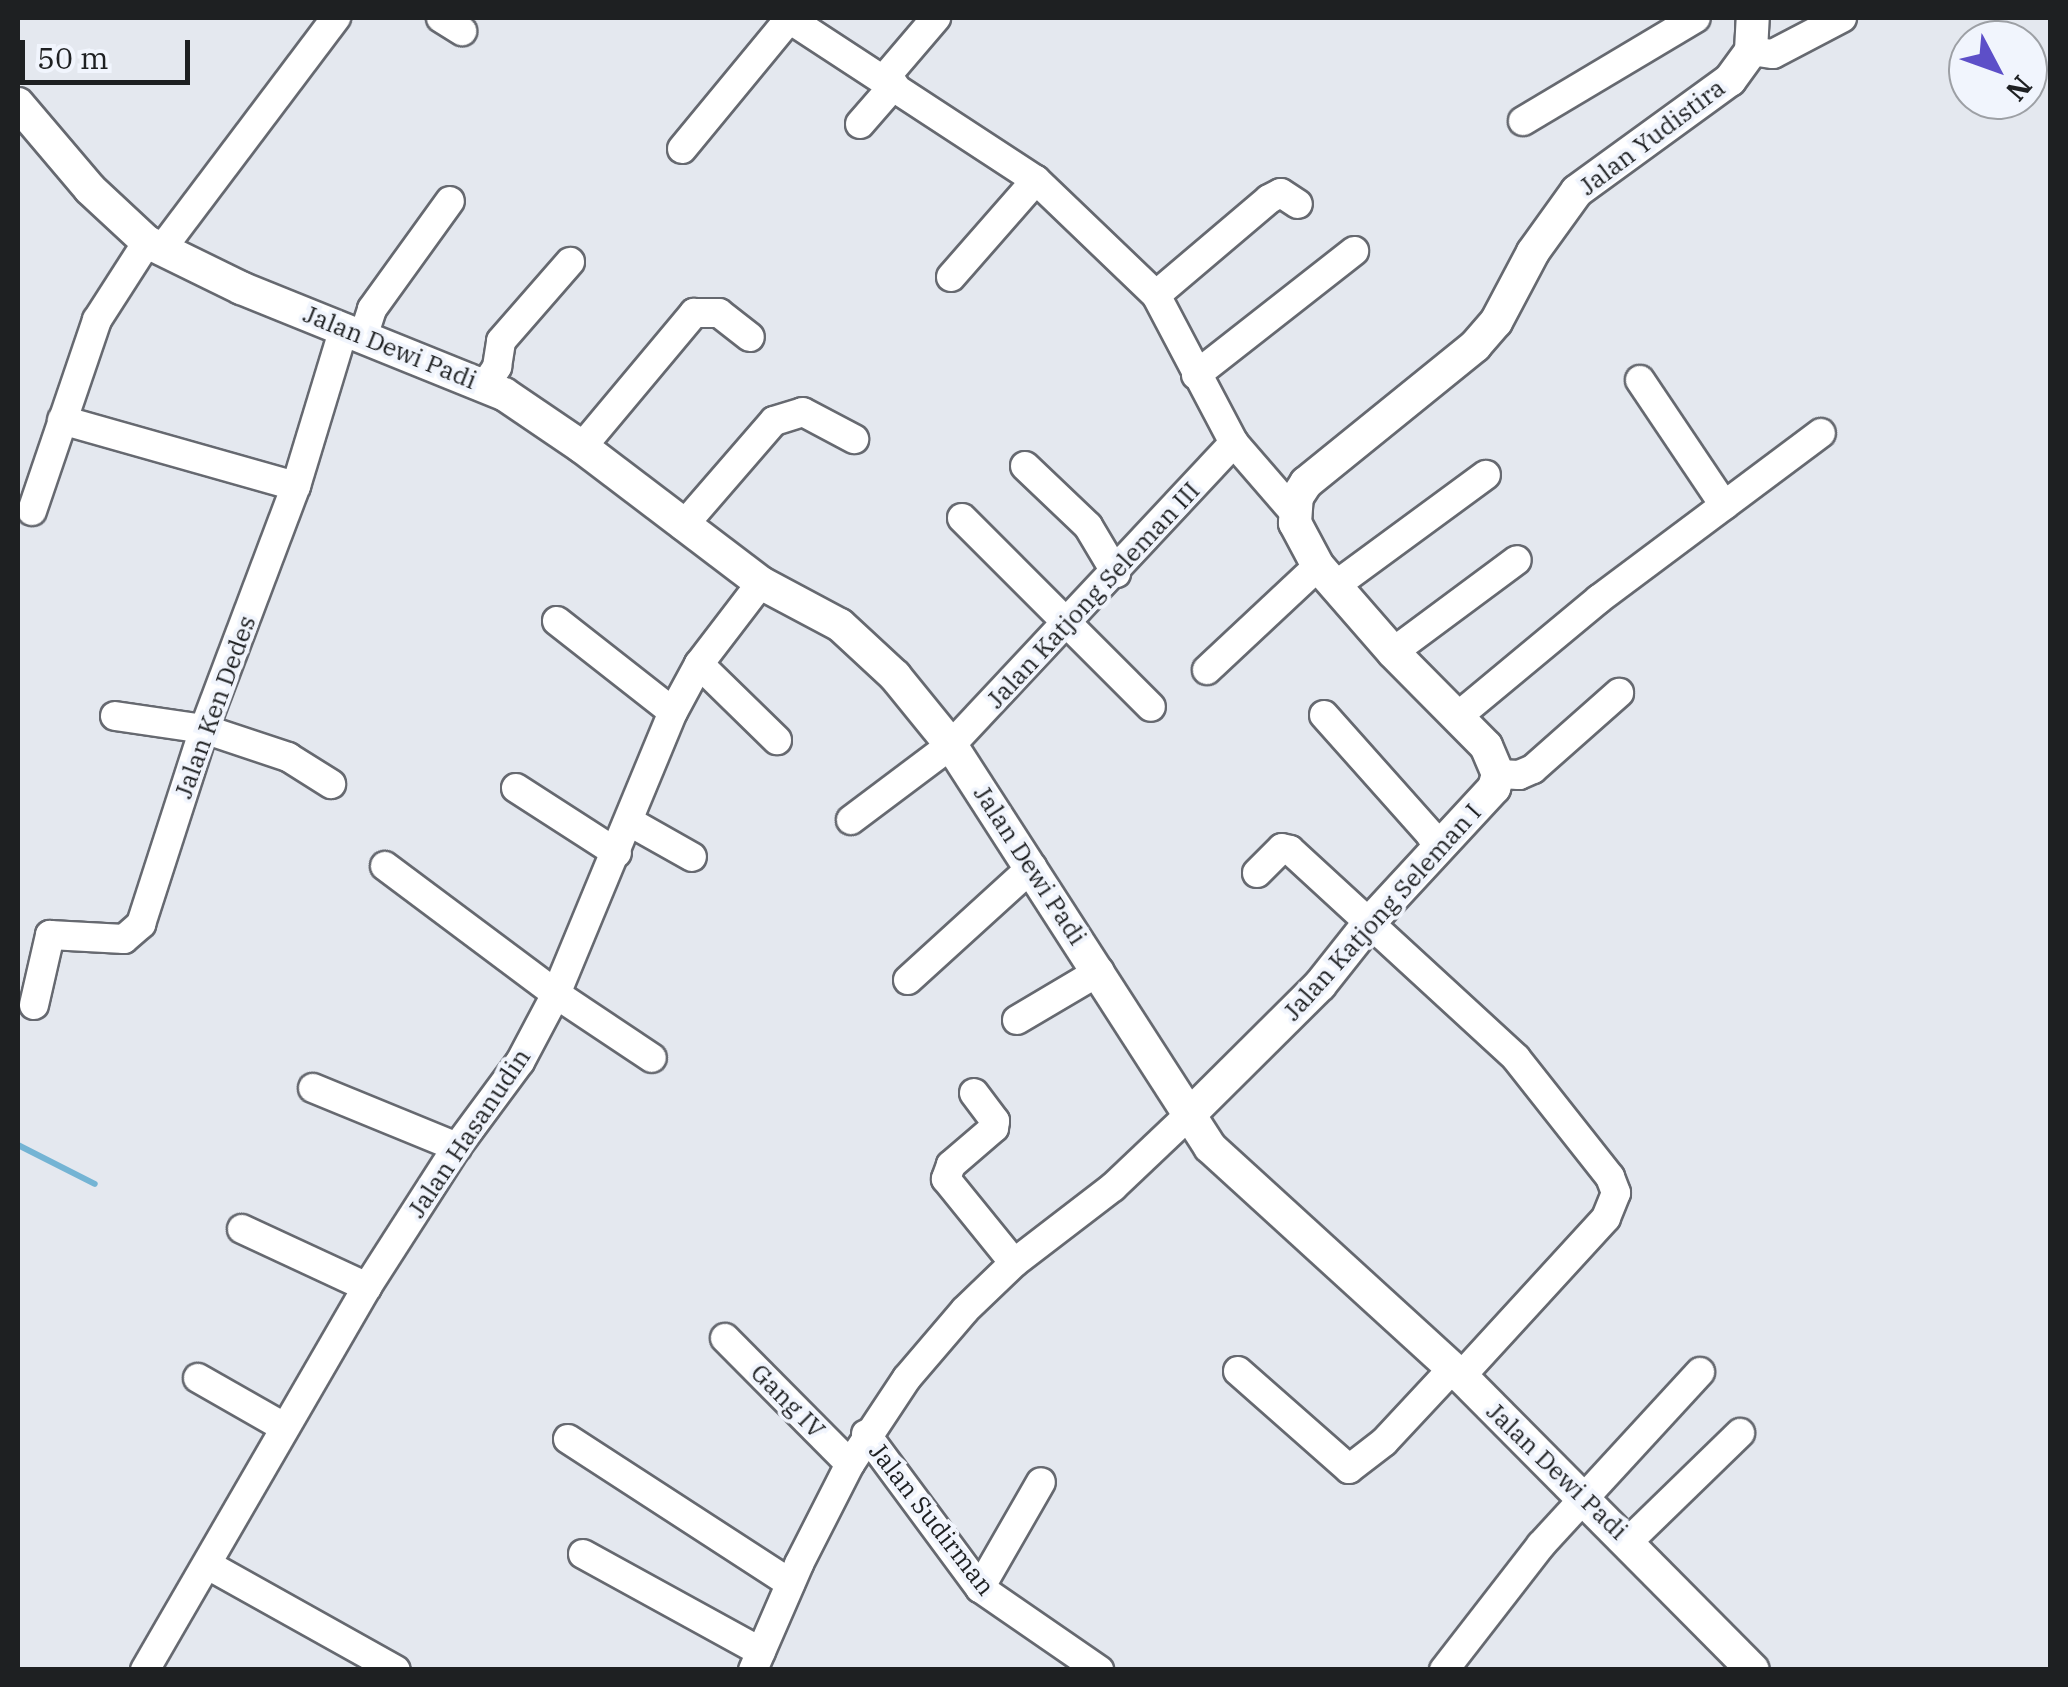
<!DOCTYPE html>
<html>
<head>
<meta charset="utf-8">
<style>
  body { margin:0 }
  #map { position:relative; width:2068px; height:1687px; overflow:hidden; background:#e4e8ef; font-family:"IBM Plex Serif",serif }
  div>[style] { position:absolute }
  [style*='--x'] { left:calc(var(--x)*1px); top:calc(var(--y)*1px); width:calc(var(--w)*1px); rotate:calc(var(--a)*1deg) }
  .stream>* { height:6px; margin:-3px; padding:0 3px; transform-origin:3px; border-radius:3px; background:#74b4d4 }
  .roads { filter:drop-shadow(2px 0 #666970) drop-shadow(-2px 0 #666970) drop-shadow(0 2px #666970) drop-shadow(0 -2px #666970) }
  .minor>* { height:28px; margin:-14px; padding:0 14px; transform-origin:14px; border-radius:14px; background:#fff }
  .tertiary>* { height:32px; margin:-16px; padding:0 16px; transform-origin:16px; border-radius:16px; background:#fff }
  span { translate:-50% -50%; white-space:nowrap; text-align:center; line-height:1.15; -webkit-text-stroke:8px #f1f5fd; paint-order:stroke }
  .street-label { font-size:25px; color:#1e2022 }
  .frame { position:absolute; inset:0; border:20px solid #1e2022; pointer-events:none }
  .north { position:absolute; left:1948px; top:20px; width:100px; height:100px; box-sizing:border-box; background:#f1f5fd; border:2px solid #9da0a5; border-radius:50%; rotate:131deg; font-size:28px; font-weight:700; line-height:40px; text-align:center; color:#1e2022 }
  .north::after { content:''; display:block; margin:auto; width:35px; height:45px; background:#5d4fc8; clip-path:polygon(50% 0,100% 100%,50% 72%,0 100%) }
  .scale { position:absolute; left:20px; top:40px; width:170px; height:45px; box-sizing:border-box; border:5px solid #1e2022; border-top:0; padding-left:12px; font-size:30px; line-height:35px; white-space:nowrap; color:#1e2022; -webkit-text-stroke:8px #f1f5fd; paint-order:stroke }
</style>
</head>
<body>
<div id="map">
  <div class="stream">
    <div style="--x:18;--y:1145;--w:86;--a:26.9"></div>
  </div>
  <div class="roads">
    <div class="minor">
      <div style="--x:441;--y:18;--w:25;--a:32"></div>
      <div style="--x:788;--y:18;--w:296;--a:33.2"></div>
      <div style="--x:1036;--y:180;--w:166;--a:43.8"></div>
      <div style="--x:1156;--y:295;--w:167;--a:62.2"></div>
      <div style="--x:1234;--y:443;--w:90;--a:49.1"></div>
      <div style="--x:1751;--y:51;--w:22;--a:8"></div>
      <div style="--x:1773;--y:54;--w:78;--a:-27.6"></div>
      <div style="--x:883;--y:80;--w:82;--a:-49.5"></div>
      <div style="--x:1523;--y:121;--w:201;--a:-30.8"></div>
      <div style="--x:860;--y:124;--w:52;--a:-48.9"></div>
      <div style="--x:682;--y:149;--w:168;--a:-50.5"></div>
      <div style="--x:161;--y:250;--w:291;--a:-53"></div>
      <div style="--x:951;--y:277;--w:129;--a:-48.8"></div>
      <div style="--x:1156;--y:295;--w:148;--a:-40.3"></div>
      <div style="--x:1269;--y:199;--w:13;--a:-27"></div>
      <div style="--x:1281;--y:193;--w:20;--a:33"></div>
      <div style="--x:364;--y:334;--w:26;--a:-72"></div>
      <div style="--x:372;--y:309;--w:133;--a:-54.2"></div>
      <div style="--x:1196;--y:375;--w:201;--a:-38.1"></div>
      <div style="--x:1640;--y:380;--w:151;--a:56.1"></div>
      <div style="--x:485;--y:385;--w:22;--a:-56"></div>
      <div style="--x:497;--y:367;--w:26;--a:-81"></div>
      <div style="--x:501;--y:341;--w:105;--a:-48.9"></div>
      <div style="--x:62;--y:420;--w:243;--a:15.8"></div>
      <div style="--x:582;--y:447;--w:175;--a:-50.1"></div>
      <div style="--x:694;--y:313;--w:25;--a:0"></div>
      <div style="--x:719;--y:313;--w:39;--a:38"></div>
      <div style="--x:1025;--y:466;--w:87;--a:43.6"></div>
      <div style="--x:1088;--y:526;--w:55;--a:59.2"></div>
      <div style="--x:32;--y:511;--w:202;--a:-71.2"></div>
      <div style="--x:97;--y:320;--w:93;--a:-57.3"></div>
      <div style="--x:962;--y:518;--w:267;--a:45"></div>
      <div style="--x:683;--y:526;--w:139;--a:-49.1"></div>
      <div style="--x:774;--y:421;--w:30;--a:-17"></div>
      <div style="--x:803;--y:412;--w:58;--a:27.9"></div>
      <div style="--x:1336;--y:585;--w:186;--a:-36.3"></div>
      <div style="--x:557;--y:621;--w:147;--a:38.1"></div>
      <div style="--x:1393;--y:652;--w:154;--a:-36.6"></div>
      <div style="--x:699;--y:664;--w:109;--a:44.3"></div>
      <div style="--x:1207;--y:670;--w:152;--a:-43.1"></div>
      <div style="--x:1324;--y:715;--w:159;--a:48.3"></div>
      <div style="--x:1430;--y:834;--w:16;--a:60"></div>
      <div style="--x:115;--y:716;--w:90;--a:8.3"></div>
      <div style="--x:204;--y:729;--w:89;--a:18.4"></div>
      <div style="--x:288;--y:757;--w:51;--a:32.1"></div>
      <div style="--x:1457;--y:717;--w:185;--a:-39.7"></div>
      <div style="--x:1599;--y:599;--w:277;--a:-36.8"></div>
      <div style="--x:1498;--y:774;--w:21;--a:3"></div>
      <div style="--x:1519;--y:775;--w:15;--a:-23"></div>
      <div style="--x:1533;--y:769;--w:115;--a:-41.5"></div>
      <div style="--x:516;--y:788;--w:120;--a:32.8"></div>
      <div style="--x:851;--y:820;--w:125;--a:-36.9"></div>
      <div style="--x:951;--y:745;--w:414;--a:-46.9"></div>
      <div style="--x:630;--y:822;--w:71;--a:29.4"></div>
      <div style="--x:385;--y:866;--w:214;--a:36.8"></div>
      <div style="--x:556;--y:994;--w:115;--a:33.7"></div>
      <div style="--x:1257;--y:873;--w:35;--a:-45"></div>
      <div style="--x:1282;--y:848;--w:8;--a:14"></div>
      <div style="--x:1290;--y:850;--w:307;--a:42.6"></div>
      <div style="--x:1516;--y:1058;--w:152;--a:51.7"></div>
      <div style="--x:1610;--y:1177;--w:17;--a:69"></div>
      <div style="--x:1616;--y:1193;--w:27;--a:112"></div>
      <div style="--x:1606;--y:1218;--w:214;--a:132.5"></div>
      <div style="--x:908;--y:980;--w:168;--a:-42.3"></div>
      <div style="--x:34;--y:1005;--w:72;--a:-77.1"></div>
      <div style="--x:50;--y:935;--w:74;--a:3.1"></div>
      <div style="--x:124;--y:939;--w:23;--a:-41"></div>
      <div style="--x:141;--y:924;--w:205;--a:-72.1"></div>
      <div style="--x:204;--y:729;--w:260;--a:-69.3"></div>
      <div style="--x:296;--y:486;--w:165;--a:-73.1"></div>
      <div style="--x:1017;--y:1020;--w:96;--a:-30.6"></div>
      <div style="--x:313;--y:1088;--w:156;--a:22.3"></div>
      <div style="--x:974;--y:1093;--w:35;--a:53"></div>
      <div style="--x:995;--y:1121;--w:7;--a:98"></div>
      <div style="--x:994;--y:1128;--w:57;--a:139.3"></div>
      <div style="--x:951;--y:1165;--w:15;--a:110"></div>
      <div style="--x:946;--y:1179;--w:108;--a:51"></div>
      <div style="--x:242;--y:1229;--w:138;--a:24.9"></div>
      <div style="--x:725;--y:1338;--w:177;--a:45.2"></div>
      <div style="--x:1238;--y:1371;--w:148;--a:41.4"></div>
      <div style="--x:1349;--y:1469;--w:44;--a:-37.6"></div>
      <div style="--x:1384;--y:1442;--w:101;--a:-47"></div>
      <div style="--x:198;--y:1378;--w:99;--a:29.7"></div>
      <div style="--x:866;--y:1434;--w:192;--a:53.5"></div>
      <div style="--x:980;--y:1588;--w:145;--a:34.6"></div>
      <div style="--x:568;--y:1439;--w:265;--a:33"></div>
      <div style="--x:1629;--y:1541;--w:155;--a:-44.2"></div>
      <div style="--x:583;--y:1554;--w:203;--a:28.8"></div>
      <div style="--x:208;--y:1565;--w:215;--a:29.2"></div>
      <div style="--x:980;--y:1588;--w:122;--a:-60.1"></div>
      <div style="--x:145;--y:1670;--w:443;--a:-59.9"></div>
      <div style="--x:367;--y:1287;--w:166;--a:-57.3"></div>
      <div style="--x:457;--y:1147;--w:106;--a:-53.5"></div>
      <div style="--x:520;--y:1062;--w:77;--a:-62.1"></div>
      <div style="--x:556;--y:994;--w:305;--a:-67.5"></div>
      <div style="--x:673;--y:712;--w:55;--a:-61.6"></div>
      <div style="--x:699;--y:664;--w:102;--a:-52.6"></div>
      <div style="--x:753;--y:1670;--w:116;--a:-66.5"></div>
      <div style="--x:799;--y:1564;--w:112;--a:-63"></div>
      <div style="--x:850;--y:1464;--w:103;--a:-56.5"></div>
      <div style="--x:907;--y:1378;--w:89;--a:-49.5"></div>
      <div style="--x:965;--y:1310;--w:68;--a:-43.8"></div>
      <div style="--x:1014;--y:1263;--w:125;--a:-37.5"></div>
      <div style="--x:1113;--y:1187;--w:105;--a:-43.5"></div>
      <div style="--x:1444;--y:1670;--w:158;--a:-52.2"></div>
      <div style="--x:1541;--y:1545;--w:235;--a:-47.4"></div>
    </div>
    <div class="tertiary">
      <div style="--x:18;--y:104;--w:111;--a:49.7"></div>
      <div style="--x:90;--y:189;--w:78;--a:42.9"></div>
      <div style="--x:147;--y:242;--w:105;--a:26.1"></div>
      <div style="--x:241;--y:288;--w:284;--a:22"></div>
      <div style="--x:504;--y:394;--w:94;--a:34.2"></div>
      <div style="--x:582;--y:447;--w:225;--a:37.2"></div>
      <div style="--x:761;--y:583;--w:89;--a:28"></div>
      <div style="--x:840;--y:625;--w:75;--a:42.8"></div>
      <div style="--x:895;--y:676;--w:89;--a:50.9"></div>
      <div style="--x:951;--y:745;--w:478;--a:57.2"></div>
      <div style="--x:1210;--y:1147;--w:340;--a:42.4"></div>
      <div style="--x:1461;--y:1376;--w:414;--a:45.2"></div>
      <div style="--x:1189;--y:1115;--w:185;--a:-44.8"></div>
      <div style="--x:1320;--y:985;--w:80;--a:-51.6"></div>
      <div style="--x:1370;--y:922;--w:183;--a:-47.2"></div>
      <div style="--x:1494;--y:788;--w:15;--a:-74"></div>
      <div style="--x:1498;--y:774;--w:30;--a:-113"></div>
      <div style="--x:1486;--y:746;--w:132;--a:-134.7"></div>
      <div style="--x:1393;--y:652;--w:114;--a:-131.1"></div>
      <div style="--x:1318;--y:566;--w:49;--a:-118.1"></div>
      <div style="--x:1295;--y:523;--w:26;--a:-86"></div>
      <div style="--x:1297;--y:497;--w:17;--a:-57"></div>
      <div style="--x:1306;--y:483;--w:218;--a:-39"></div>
      <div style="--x:1475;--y:346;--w:32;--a:-49"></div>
      <div style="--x:1496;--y:322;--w:79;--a:-62.1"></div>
      <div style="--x:1533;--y:252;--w:75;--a:-54.2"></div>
      <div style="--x:1577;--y:191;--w:189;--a:-36"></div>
      <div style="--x:1730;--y:80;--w:36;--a:-54"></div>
      <div style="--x:1751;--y:51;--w:33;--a:-87"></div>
    </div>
  </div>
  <div class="street-label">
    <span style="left:1652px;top:137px;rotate:-37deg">Jalan Yudistira</span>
    <span style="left:390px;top:347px;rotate:22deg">Jalan Dewi Padi</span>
    <span style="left:1093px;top:595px;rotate:-47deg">Jalan Katjong Seleman III</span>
    <span style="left:215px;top:707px;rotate:-70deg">Jalan Ken Dedes</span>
    <span style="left:1030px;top:865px;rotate:57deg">Jalan Dewi Padi</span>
    <span style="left:1382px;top:912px;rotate:-48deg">Jalan Katjong Seleman I</span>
    <span style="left:469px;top:1133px;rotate:-56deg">Jalan Hasanudin</span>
    <span style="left:788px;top:1401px;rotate:45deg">Gang IV</span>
    <span style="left:1557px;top:1471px;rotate:44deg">Jalan Dewi Padi</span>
    <span style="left:932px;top:1519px;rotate:52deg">Jalan Sudirman</span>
  </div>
  <div class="frame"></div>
  <div class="north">N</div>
  <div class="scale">50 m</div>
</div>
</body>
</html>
